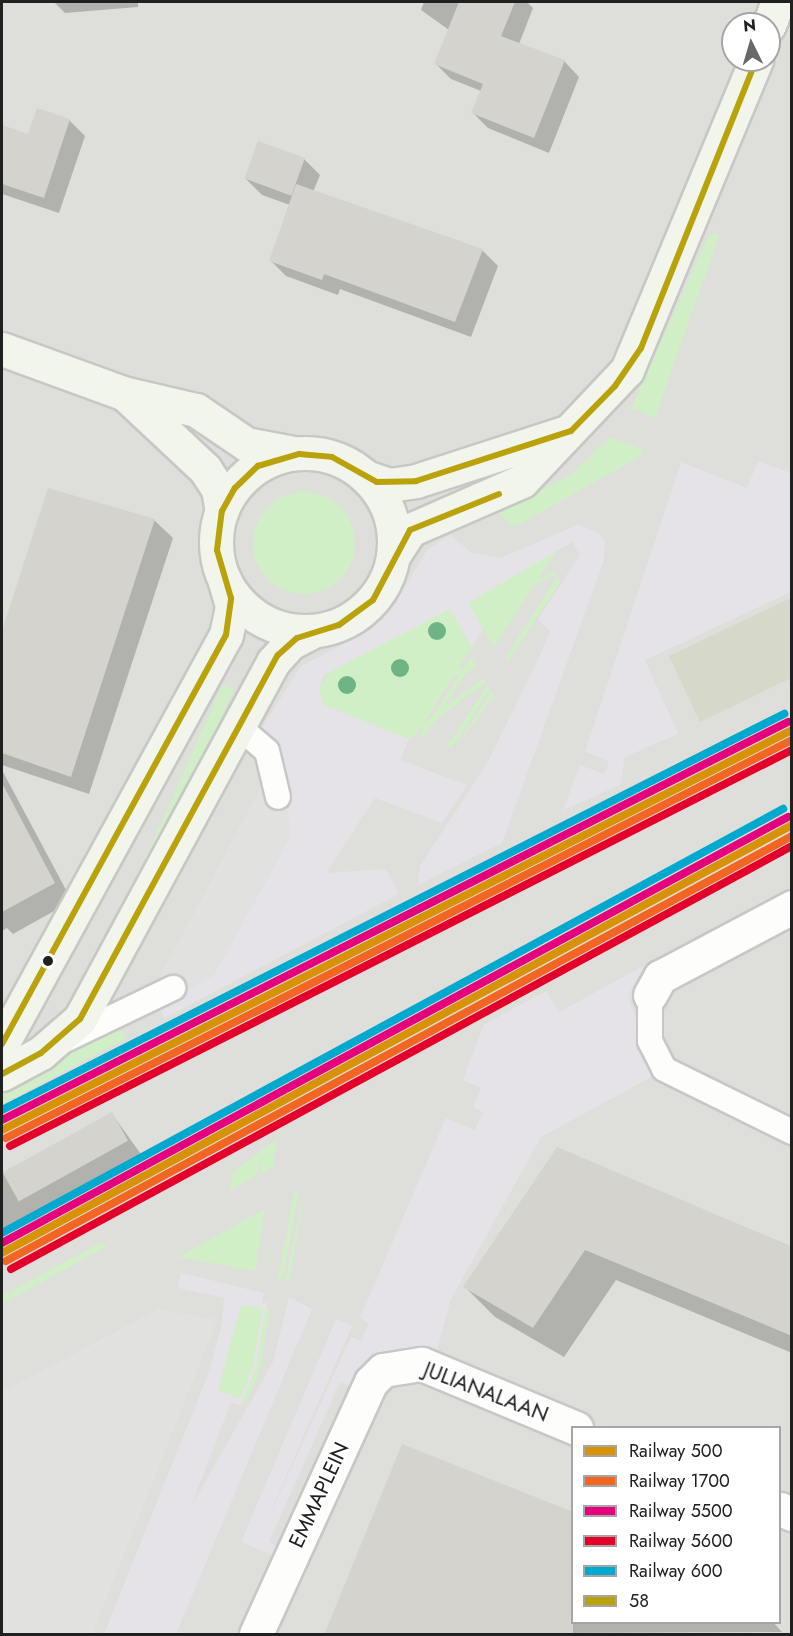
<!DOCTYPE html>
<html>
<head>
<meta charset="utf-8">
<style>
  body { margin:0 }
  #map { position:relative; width:793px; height:1636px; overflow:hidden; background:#efefe9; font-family:Jost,sans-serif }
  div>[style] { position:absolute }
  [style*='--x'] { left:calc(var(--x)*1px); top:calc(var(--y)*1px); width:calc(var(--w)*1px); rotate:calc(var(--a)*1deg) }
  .residential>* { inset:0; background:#dededa }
  .construction>* { inset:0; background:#d6d9ca }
  .grass>* { inset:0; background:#d1efc6; transform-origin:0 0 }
  .round { border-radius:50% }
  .parking>* { inset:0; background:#e1e1df }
  .plaza>* { inset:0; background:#e6e3e8 }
  .pier>* { inset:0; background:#dededb }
  .shadow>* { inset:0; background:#0003 }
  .building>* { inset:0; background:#d4d3ce; transform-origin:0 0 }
  .roads { filter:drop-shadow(2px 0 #c7c7c5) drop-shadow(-2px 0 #c7c7c5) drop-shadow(0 2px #c7c7c5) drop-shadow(0 -2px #c7c7c5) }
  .lane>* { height:24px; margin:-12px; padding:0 12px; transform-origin:12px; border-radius:12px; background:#fdfdfc }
  .street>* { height:33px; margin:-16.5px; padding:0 16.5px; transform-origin:16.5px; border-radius:16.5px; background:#fdfdfc }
  .secondary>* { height:33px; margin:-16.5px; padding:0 16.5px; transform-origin:16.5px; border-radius:16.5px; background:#f2f5ec }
  .secondary>.ring { margin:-16.5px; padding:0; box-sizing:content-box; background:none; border:33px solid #f2f5ec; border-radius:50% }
  .bus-1>* { height:6px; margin:-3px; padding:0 3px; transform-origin:3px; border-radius:3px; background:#baa20a }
  .rail-1>* { height:8px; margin:-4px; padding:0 4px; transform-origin:4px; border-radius:4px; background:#d79205 }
  .rail-2>* { height:8px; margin:-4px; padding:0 4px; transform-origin:4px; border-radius:4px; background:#f26522 }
  .rail-3>* { height:8px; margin:-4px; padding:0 4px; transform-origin:4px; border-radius:4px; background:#e5007d }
  .rail-4>* { height:8px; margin:-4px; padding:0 4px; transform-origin:4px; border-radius:4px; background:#e4002b }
  .rail-5>* { height:8px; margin:-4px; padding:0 4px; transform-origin:4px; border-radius:4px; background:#00a9ce }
  .trees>* { width:18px; height:18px; margin:-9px; border-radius:50%; background:#6eb484 }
  .dots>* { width:16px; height:16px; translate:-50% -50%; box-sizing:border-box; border:3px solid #fff; border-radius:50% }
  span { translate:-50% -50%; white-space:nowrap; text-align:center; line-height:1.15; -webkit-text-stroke:4.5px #fff; paint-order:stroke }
  .street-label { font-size:21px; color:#202020 }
  .frame { position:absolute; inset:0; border:3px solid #202020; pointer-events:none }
  .legend { position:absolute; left:571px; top:1426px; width:210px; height:198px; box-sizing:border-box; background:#fff; border:2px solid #a6a6a6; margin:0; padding:8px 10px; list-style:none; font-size:18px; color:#202020 }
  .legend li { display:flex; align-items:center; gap:12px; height:30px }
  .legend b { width:30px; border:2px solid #a6a6a6 }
  .north { position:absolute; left:721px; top:12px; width:60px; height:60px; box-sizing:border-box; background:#fff; border:2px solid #a6a6a6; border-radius:50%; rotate:355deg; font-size:16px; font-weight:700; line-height:24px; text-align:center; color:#202020 }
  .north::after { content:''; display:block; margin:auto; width:21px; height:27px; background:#686866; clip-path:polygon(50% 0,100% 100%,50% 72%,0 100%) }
</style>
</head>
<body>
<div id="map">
  <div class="residential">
    <div style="clip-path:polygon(evenodd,2px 2px,791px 2px,791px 1634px,2px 1634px,2px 2px,733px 24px,769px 24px,769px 60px,733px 60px,733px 24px,2px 2px,572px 1428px,780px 1428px,780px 1622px,572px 1622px,572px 1428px)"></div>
  </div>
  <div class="construction">
    <div style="clip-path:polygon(791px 598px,791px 678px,700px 722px,669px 656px)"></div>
  </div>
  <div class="grass">
    <div style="clip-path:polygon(710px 233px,719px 235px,655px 418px,631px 408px)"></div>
    <div style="clip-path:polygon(610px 437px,644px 450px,641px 456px,520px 524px,511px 526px,497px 511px,571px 475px)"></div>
    <div class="round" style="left:253px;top:492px;width:102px;height:102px"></div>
    <div style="clip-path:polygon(557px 550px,494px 647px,468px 603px)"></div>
    <div style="left:554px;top:571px;width:4px;height:95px;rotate:63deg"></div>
    <div style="clip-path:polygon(557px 577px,560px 582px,509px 661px,506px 657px)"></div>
    <div style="clip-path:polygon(451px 608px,472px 647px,417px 734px,409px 739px,324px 705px,319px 690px,329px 671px)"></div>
    <div style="clip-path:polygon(471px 657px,474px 661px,424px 737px,420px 736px)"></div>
    <div style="left:475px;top:663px;width:5px;height:90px;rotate:68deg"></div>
    <div style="left:483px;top:678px;width:5px;height:78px;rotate:53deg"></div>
    <div style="left:223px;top:684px;width:12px;height:339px;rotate:24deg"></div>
    <div style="clip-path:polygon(488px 684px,490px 689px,452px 748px,447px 746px)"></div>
    <div style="clip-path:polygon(491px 691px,494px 696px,454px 749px)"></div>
    <div style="clip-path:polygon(119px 1026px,126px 1038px,2px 1104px,2px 1095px,43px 1074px,82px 1041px)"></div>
    <div style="clip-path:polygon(278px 1138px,273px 1167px,260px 1175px,262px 1159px,256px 1176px,229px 1191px,233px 1172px)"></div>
    <div style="clip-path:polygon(306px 1185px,289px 1281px,285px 1280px)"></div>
    <div style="clip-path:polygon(299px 1189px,283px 1279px,278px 1279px,294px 1192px)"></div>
    <div style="clip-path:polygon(265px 1209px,255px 1271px,179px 1257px)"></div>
    <div style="clip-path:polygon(100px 1243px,108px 1246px,2px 1304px,2px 1296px)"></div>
    <div style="clip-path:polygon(241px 1305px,263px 1308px,253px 1367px,241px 1399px,218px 1390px)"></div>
    <div style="clip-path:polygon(266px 1308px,270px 1309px,260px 1369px,247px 1402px,242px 1400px,256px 1367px)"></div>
  </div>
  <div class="parking">
    <div style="clip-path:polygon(261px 787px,292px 806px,290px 838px,214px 975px,193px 992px,155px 986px)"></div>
    <div style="clip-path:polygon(159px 1309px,217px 1320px,92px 1634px,2px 1634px,2px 1392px)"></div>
  </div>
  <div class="plaza">
    <div style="clip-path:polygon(758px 461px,791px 473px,791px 592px,645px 660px,678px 734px,625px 757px,620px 785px,563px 810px,580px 765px,604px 774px,607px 768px,609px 761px,585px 752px,681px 462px,747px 488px)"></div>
    <div style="clip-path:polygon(578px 525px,598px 532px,605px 542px,604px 560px,502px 843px,418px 885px,420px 866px,488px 762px,543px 649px,550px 631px,538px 619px,580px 555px,572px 542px,468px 603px,483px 629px,472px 647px,450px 609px,324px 675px,319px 690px,324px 705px,409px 739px,400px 760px,467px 785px,442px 823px,375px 798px,326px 873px,386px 869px,399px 894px,165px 1018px,159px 1008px,214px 975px,290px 838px,286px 772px,260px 731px,301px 666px,369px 631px,395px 604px,427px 550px,450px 535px,472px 553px,500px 558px)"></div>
    <div style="clip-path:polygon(645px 965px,628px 996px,655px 1075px,541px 1137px,450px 1301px,437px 1351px,414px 1347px,387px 1352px,352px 1387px,340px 1382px,269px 1542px,281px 1548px,277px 1557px,241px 1542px,336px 1319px,352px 1326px,259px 1538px,351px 1337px,361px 1341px,369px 1323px,360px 1318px,446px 1118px,475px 1130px,483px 1112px,473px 1107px,481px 1088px,463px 1080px,484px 1024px,546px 991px,559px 1012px)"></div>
    <div style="clip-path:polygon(evenodd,181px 1273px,264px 1293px,262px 1303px,267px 1303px,256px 1367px,241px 1405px,231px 1402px,190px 1509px,273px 1362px,289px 1297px,312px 1309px,176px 1634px,104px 1634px,208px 1375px,222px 1324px,224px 1298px,178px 1288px,181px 1273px,241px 1305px,263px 1308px,253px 1367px,240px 1399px,218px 1390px,241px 1305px)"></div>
  </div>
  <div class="pier">
    <div style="clip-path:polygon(600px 805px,603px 811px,579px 823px,589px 843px,613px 832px,616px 837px,592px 849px,596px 858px,438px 937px,393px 959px,376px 924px,352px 937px,348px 930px,372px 918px,368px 910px,572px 808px,577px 817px)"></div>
    <div style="clip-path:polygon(548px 937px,551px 942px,527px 956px,538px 976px,562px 963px,565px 969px,541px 982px,546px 991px,369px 1087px,364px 1078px,342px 1090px,338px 1085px,362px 1072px,343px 1037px,519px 942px,524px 950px)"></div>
  </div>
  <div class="shadow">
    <div style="clip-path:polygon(54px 2px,138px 2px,138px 7px,65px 13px)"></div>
    <div style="clip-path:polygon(424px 2px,527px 2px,533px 8px,519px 44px,564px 61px,579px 77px,549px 153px,488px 128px,473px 113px,481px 91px,451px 79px,436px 64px,449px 30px,421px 10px)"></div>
    <div style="clip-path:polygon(69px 120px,85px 136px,59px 213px,2px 194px,2px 127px,29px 136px)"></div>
    <div style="clip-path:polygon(304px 159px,320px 175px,313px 192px,482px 250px,498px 266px,471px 337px,340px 289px,338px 295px,286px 276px,270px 260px,290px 205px,262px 195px,246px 179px)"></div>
    <div style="clip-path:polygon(49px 490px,154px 520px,173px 538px,89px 794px,2px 765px,2px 635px)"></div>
    <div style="clip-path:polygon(2px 770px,72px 901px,13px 934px,7px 928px,2px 931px)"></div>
    <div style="clip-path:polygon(112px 1114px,143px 1157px,2px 1233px,2px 1173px)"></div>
    <div style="clip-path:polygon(557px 1149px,792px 1247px,792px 1353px,616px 1280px,564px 1357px,495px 1317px,465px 1287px)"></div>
    <div style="clip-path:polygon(572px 1622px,773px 1622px,782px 1632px,328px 1634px)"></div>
  </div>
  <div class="building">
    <div style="clip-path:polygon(459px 2px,515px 2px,501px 36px,565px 60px,534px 138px,471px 113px,483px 84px,434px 64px)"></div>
    <div style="clip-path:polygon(37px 108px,70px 119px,44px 198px,2px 184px,2px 125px,28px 134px)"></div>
    <div style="left:258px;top:141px;width:50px;height:40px;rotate:20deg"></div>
    <div style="clip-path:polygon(296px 184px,483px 249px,455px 322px,324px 274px,322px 280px,269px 261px)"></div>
    <div style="clip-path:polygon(48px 488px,155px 519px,71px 777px,2px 753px,2px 631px)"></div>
    <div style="clip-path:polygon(2px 783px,55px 883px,2px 912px)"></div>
    <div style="left:112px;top:1112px;width:33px;height:125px;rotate:61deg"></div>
    <div style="clip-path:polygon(557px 1147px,792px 1247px,792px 1336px,585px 1250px,533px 1328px,463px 1287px)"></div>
    <div style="clip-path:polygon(402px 1444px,573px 1512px,573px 1635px,324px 1635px)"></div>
  </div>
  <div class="roads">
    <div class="lane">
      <div style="--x:238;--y:726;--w:38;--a:41"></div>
      <div style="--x:267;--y:751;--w:47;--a:76.6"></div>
      <div style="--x:650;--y:995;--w:46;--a:90"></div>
      <div style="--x:650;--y:1041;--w:31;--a:63"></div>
      <div style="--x:664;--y:1069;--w:143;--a:26.2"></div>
      <div style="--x:67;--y:1039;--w:118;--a:-25.7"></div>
    </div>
    <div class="street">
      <div style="--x:650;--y:995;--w:21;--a:-61"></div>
      <div style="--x:660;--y:977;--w:149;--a:-27.9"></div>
      <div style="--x:780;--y:1509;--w:13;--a:23"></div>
      <div style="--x:256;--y:1634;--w:277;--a:-65.5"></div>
      <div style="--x:371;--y:1382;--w:17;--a:-45"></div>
      <div style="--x:383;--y:1370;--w:39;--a:-9"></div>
      <div style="--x:422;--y:1364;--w:167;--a:22.6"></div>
    </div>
    <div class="secondary">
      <div style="--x:769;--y:25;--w:25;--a:-69"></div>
      <div style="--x:2;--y:349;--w:129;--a:20"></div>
      <div style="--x:123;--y:393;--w:75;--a:13.1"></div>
      <div style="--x:196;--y:410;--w:60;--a:34.2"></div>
      <div style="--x:246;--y:444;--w:48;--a:10.8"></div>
      <div style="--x:127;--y:396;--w:107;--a:43.1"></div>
      <div style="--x:205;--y:469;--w:24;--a:57"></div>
      <div style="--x:218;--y:489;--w:22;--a:80"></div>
      <div class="ring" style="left:216px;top:453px;width:145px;height:145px"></div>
      <div style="--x:366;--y:477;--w:24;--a:19"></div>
      <div style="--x:389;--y:485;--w:27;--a:-8"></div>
      <div style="--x:416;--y:481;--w:159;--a:-18"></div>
      <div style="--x:393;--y:556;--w:31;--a:-57"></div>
      <div style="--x:410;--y:530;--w:122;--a:-23.6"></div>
      <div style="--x:522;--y:481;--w:153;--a:-46.6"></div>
      <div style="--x:627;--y:370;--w:336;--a:-67.4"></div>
      <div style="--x:2;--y:1044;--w:466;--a:-61.3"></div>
      <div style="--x:226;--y:635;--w:30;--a:-78"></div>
      <div style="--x:232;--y:606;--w:26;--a:-106"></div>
      <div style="--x:2;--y:1074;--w:44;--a:-28.3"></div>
      <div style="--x:41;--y:1053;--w:52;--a:-41.1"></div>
      <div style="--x:80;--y:1019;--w:406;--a:-61.6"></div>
      <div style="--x:273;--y:662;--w:25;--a:-48"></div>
      <div style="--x:290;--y:643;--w:25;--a:-27"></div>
    </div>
  </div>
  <div class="bus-1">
    <div style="--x:2;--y:1044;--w:466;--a:-61.3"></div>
    <div style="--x:226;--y:635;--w:37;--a:-82"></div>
    <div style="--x:231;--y:598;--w:50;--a:-106.3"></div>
    <div style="--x:217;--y:550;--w:39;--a:-83"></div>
    <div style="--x:222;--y:511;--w:26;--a:-61"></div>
    <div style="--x:235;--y:488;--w:32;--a:-44"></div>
    <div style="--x:258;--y:466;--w:43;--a:-16.3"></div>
    <div style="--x:299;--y:454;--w:33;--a:5"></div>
    <div style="--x:332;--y:457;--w:51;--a:29.1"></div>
    <div style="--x:377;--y:482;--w:39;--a:-1"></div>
    <div style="--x:416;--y:481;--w:163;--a:-17.9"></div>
    <div style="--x:571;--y:431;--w:63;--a:-45.6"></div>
    <div style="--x:615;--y:386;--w:46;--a:-55.6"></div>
    <div style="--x:641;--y:348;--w:310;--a:-68.2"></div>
    <div style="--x:2;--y:1074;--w:44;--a:-28.3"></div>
    <div style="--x:41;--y:1053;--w:52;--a:-41.1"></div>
    <div style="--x:80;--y:1019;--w:414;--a:-61.5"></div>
    <div style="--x:278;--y:655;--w:25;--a:-42"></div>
    <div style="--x:297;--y:638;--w:44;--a:-17.2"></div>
    <div style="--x:339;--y:625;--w:42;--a:-36.3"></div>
    <div style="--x:373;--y:600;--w:79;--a:-62.1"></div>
    <div style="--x:410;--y:530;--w:96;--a:-22"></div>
  </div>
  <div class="rail-1">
    <div style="--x:2;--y:1130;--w:885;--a:-26.85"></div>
    <div style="--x:2;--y:1253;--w:898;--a:-28.45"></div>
  </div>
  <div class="rail-2">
    <div style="--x:6;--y:1138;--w:881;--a:-26.86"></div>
    <div style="--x:6;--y:1261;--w:894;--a:-28.4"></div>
  </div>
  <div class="rail-3">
    <div style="--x:2;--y:1120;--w:881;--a:-26.86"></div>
    <div style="--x:2;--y:1243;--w:894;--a:-28.46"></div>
  </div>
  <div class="rail-4">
    <div style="--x:10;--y:1146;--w:877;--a:-26.86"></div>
    <div style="--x:11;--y:1269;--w:888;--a:-28.44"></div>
  </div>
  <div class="rail-5">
    <div style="--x:2;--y:1110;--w:877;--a:-26.86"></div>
    <div style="--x:2;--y:1233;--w:889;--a:-28.5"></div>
  </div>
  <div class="trees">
    <div style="left:437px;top:631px"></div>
    <div style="left:400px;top:668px"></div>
    <div style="left:347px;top:685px"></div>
  </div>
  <div class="dots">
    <div style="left:48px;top:961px;background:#202020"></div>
  </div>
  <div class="street-label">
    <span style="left:486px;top:1392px;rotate:21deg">JULIANALAAN</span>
    <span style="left:319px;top:1495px;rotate:-65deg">EMMAPLEIN</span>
  </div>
  <div class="frame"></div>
  <ul class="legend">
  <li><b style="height:8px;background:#d79205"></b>Railway 500</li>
  <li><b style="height:8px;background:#f26522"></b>Railway 1700</li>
  <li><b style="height:8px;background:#e5007d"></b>Railway 5500</li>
  <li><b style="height:8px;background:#e4002b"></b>Railway 5600</li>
  <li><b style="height:8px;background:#00a9ce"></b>Railway 600</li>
  <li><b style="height:8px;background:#baa20a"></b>58</li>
  </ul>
  <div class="north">N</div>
</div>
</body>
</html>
